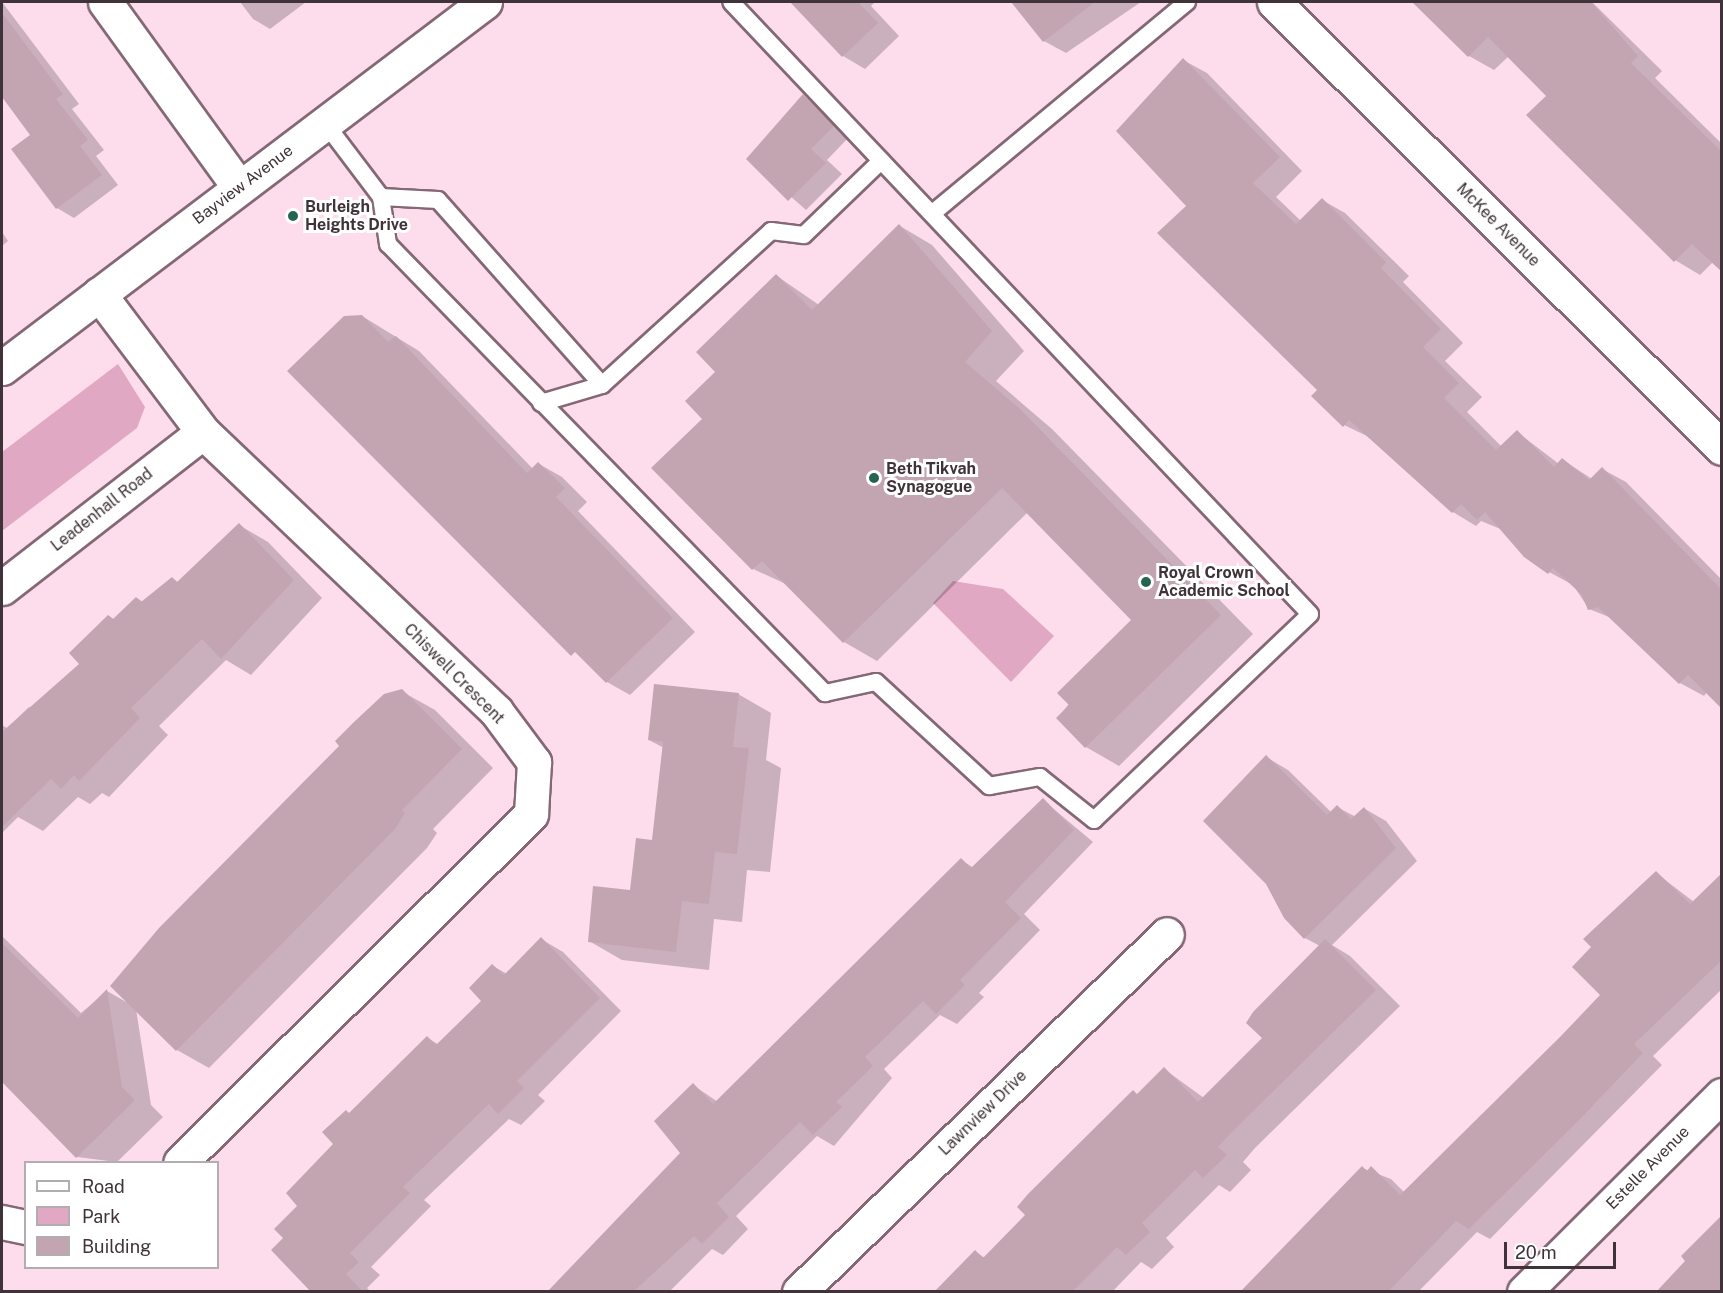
<!DOCTYPE html>
<html>
<head>
<meta charset="utf-8">
<style>
  body { margin:0 }
  #map { position:relative; width:1723px; height:1293px; overflow:hidden; background:#fdddeb; font-family:"Public Sans",sans-serif }
  div>[style] { position:absolute }
  [style*='--x'] { left:calc(var(--x)*1px); top:calc(var(--y)*1px); width:calc(var(--w)*1px); rotate:calc(var(--a)*1deg) }
  .green>* { inset:0; background:#e0a8c2 }
  .shadow>* { inset:0; background:#0003 }
  .building>* { inset:0; background:#c3a5b2 }
  .roads { filter:drop-shadow(2px 0 #846875) drop-shadow(-2px 0 #846875) drop-shadow(0 2px #846875) drop-shadow(0 -2px #846875) }
  .service>* { height:16px; margin:-8px; padding:0 8px; transform-origin:8px; border-radius:8px; background:#fff }
  .minor>* { height:33px; margin:-16.5px; padding:0 16.5px; transform-origin:16.5px; border-radius:16.5px; background:#fff }
  .secondary>* { height:33px; margin:-16.5px; padding:0 16.5px; transform-origin:16.5px; border-radius:16.5px; background:#fff }
  .dots>* { width:16px; height:16px; translate:-50% -50%; box-sizing:border-box; border:3px solid #fff; border-radius:50% }
  span { translate:-50% -50%; white-space:nowrap; text-align:center; line-height:1.15; -webkit-text-stroke:6px #fff; paint-order:stroke }
  .street-label { font-size:16px; color:#3f3339 }
  .poi-label { font-size:16px; color:#3f3339; font-weight:700 }
  .left { translate:0 -50%; text-align:left }
  .frame { position:absolute; inset:0; border:3px solid #3f3339; pointer-events:none }
  .legend { position:absolute; left:24px; top:1161px; width:195px; height:108px; box-sizing:border-box; background:#fff; border:2px solid #b2adb0; margin:0; padding:8px 10px; list-style:none; font-size:18px; color:#3f3339 }
  .legend li { display:flex; align-items:center; gap:12px; height:30px }
  .legend b { width:30px; border:2px solid #b2adb0 }
  .scale { position:absolute; left:1504px; top:1242px; width:112px; height:27px; box-sizing:border-box; border:3px solid #3f3339; border-top:0; padding-left:8px; font-size:18px; line-height:21px; white-space:nowrap; color:#3f3339; -webkit-text-stroke:4px #fff; paint-order:stroke }
</style>
</head>
<body>
<div id="map">
  <div class="green">
    <div style="clip-path:polygon(118px 364px,145px 407px,137px 428px,2px 531px,2px 452px)"></div>
    <div style="clip-path:polygon(953px 581px,1003px 589px,1054px 636px,1011px 682px,933px 603px)"></div>
  </div>
  <div class="shadow">
    <div style="clip-path:polygon(2px 2px,79px 104px,72px 109px,104px 150px,96px 156px,118px 185px,74px 218px,57px 208px,32px 136px,2px 94px)"></div>
    <div style="clip-path:polygon(240px 2px,306px 2px,270px 29px,253px 19px)"></div>
    <div style="clip-path:polygon(792px 2px,875px 2px,871px 6px,899px 36px,865px 69px,843px 56px)"></div>
    <div style="clip-path:polygon(1013px 2px,1141px 2px,1066px 53px,1044px 41px)"></div>
    <div style="clip-path:polygon(1415px 2px,1592px 2px,1662px 71px,1655px 78px,1722px 144px,1722px 270px,1713px 262px,1700px 275px,1675px 260px,1548px 96px,1509px 56px,1494px 70px,1469px 56px)"></div>
    <div style="clip-path:polygon(1183px 60px,1207px 73px,1302px 171px,1276px 197px,1301px 221px,1322px 200px,1345px 213px,1409px 276px,1403px 282px,1463px 343px,1445px 361px,1482px 397px,1467px 412px,1502px 447px,1517px 432px,1559px 464px,1563px 460px,1592px 479px,1602px 469px,1626px 482px,1722px 580px,1722px 707px,1707px 692px,1704px 696px,1680px 683px,1619px 621px,1589px 609px,1573px 585px,1549px 572px,1503px 530px,1481px 521px,1476px 526px,1453px 512px,1369px 437px,1344px 425px,1188px 206px)"></div>
    <div style="clip-path:polygon(804px 96px,850px 136px,827px 160px,842px 174px,806px 210px,748px 159px)"></div>
    <div style="clip-path:polygon(900px 226px,932px 245px,1024px 351px,996px 381px,1052px 429px,1253px 634px,1119px 766px,1086px 747px,1058px 718px,1133px 620px,1028px 512px,877px 661px,844px 642px,788px 585px,753px 569px,704px 419px,717px 372px,777px 276px,819px 305px)"></div>
    <div style="clip-path:polygon(2px 232px,8px 241px,2px 246px)"></div>
    <div style="clip-path:polygon(362px 316px,419px 351px,533px 469px,539px 464px,562px 477px,587px 502px,578px 511px,695px 632px,630px 695px,607px 682px)"></div>
    <div style="clip-path:polygon(239px 525px,268px 542px,322px 598px,251px 675px,226px 660px,159px 726px,168px 735px,109px 797px,102px 793px,90px 804px,78px 797px,43px 831px,18px 817px,2px 833px,2px 725px,7px 728px,29px 707px,34px 710px,82px 664px,109px 616px,115px 620px,137px 598px,143px 602px,172px 578px,179px 583px)"></div>
    <div style="clip-path:polygon(401px 691px,435px 710px,493px 768px,433px 829px,437px 833px,427px 848px,209px 1068px,177px 1050px,136px 1009px,151px 1105px,163px 1117px,117px 1162px,77px 1157px,2px 1080px,2px 936px,81px 1013px,107px 991px,128px 1003px)"></div>
    <div style="clip-path:polygon(738px 694px,771px 713px,766px 760px,781px 768px,770px 872px,747px 870px,742px 922px,714px 919px,709px 970px,622px 960px,589px 941px,631px 892px,653px 841px,664px 748px,649px 740px)"></div>
    <div style="clip-path:polygon(1266px 757px,1288px 770px,1331px 812px,1337px 807px,1356px 817px,1365px 809px,1386px 821px,1417px 861px,1332px 945px,1350px 956px,1400px 1006px,1255px 1148px,1243px 1162px,1251px 1170px,1230px 1192px,1219px 1185px,1166px 1238px,1174px 1247px,1152px 1269px,1141px 1262px,1112px 1292px,935px 1292px,976px 1252px,985px 1258px,1164px 1069px,1204px 1098px,1264px 1038px,1320px 946px,1305px 938px)"></div>
    <div style="clip-path:polygon(1043px 800px,1093px 842px,1024px 914px,1040px 930px,979px 993px,984px 997px,957px 1024px,940px 1015px,884px 1069px,892px 1078px,834px 1146px,817px 1136px,736px 1216px,748px 1229px,723px 1255px,712px 1249px,669px 1292px,549px 1292px,682px 1153px,693px 1085px,718px 1102px,961px 860px,974px 868px)"></div>
    <div style="clip-path:polygon(1656px 873px,1694px 902px,1722px 875px,1722px 989px,1653px 1056px,1662px 1065px,1490px 1239px,1477px 1232px,1418px 1292px,1241px 1292px,1362px 1168px,1391px 1179px,1405px 1193px,1603px 995px)"></div>
    <div style="clip-path:polygon(541px 939px,563px 952px,621px 1011px,538px 1095px,545px 1101px,521px 1125px,509px 1119px,424px 1200px,431px 1206px,371px 1267px,380px 1275px,367px 1288px,371px 1292px,314px 1292px,285px 1238px,351px 1114px,428px 1038px,439px 1045px,484px 1001px,493px 966px,507px 974px)"></div>
    <div style="clip-path:polygon(266px 1290px,269px 1292px,228px 1292px)"></div>
  </div>
  <div class="building">
    <div style="clip-path:polygon(790px 2px,858px 2px,878px 23px,842px 57px)"></div>
    <div style="clip-path:polygon(1011px 2px,1095px 2px,1043px 42px)"></div>
    <div style="clip-path:polygon(1412px 2px,1591px 2px,1638px 56px,1631px 63px,1722px 152px,1722px 272px,1692px 244px,1674px 262px,1552px 141px,1526px 115px,1546px 96px,1488px 37px,1468px 57px)"></div>
    <div style="clip-path:polygon(2px 13px,63px 94px,56px 99px,88px 140px,80px 146px,102px 175px,56px 209px,11px 149px,30px 135px,2px 97px)"></div>
    <div style="clip-path:polygon(1183px 58px,1280px 157px,1253px 183px,1296px 224px,1322px 198px,1386px 262px,1381px 268px,1441px 329px,1423px 347px,1459px 383px,1444px 398px,1496px 450px,1517px 430px,1554px 467px,1562px 458px,1589px 480px,1602px 467px,1721px 589px,1722px 709px,1688px 675px,1679px 684px,1598px 607px,1588px 610px,1582px 595px,1553px 568px,1548px 574px,1524px 557px,1485px 512px,1477px 520px,1461px 504px,1452px 513px,1349px 420px,1343px 427px,1311px 396px,1317px 390px,1157px 233px,1186px 206px,1116px 131px)"></div>
    <div style="clip-path:polygon(803px 94px,834px 126px,811px 149px,826px 163px,788px 201px,746px 159px)"></div>
    <div style="clip-path:polygon(899px 224px,992px 331px,965px 362px,1020px 409px,1221px 615px,1085px 748px,1056px 718px,1069px 705px,1057px 693px,1131px 620px,1002px 488px,843px 643px,762px 561px,752px 570px,651px 468px,702px 419px,685px 401px,715px 372px,696px 352px,776px 274px,812px 310px)"></div>
    <div style="clip-path:polygon(362px 315px,388px 342px,396px 336px,527px 473px,538px 462px,565px 488px,556px 497px,673px 618px,606px 683px,575px 652px,571px 656px,287px 371px,344px 316px)"></div>
    <div style="clip-path:polygon(239px 523px,294px 580px,221px 659px,202px 639px,131px 708px,140px 718px,79px 781px,74px 775px,61px 789px,51px 779px,2px 827px,2px 732px,79px 664px,69px 653px,108px 615px,113px 619px,136px 597px,141px 602px,172px 577px,177px 582px)"></div>
    <div style="clip-path:polygon(654px 684px,739px 693px,733px 747px,749px 748px,737px 854px,715px 852px,709px 904px,682px 901px,676px 952px,588px 942px,593px 886px,630px 890px,636px 838px,652px 840px,663px 742px,648px 740px)"></div>
    <div style="clip-path:polygon(402px 689px,462px 749px,402px 810px,405px 813px,395px 829px,176px 1051px,110px 986px,159px 928px,339px 746px,335px 741px,354px 722px,384px 694px)"></div>
    <div style="clip-path:polygon(1266px 755px,1327px 815px,1337px 805px,1351px 819px,1364px 807px,1396px 848px,1304px 939px,1284px 918px,1266px 884px,1203px 821px)"></div>
    <div style="clip-path:polygon(1043px 798px,1074px 830px,1005px 902px,1021px 918px,960px 980px,965px 985px,936px 1014px,923px 1001px,865px 1057px,873px 1066px,836px 1102px,842px 1107px,813px 1135px,800px 1122px,717px 1203px,729px 1217px,702px 1244px,694px 1236px,633px 1292px,547px 1292px,680px 1153px,654px 1121px,693px 1083px,713px 1104px,961px 858px,971px 868px)"></div>
    <div style="clip-path:polygon(1656px 871px,1690px 904px,1722px 873px,1722px 960px,1634px 1044px,1643px 1053px,1579px 1120px,1469px 1229px,1456px 1221px,1388px 1292px,1240px 1292px,1362px 1166px,1367px 1171px,1371px 1166px,1400px 1195px,1561px 1036px,1600px 995px,1572px 967px,1591px 947px,1583px 939px)"></div>
    <div style="clip-path:polygon(541px 937px,600px 998px,517px 1081px,524px 1088px,498px 1114px,489px 1104px,403px 1187px,410px 1193px,350px 1253px,359px 1262px,346px 1274px,363px 1292px,311px 1292px,271px 1250px,283px 1238px,274px 1229px,297px 1206px,286px 1193px,333px 1144px,322px 1132px,346px 1110px,349px 1113px,427px 1036px,436px 1045px,481px 1001px,469px 988px,492px 964px,504px 975px)"></div>
    <div style="clip-path:polygon(1325px 939px,1376px 990px,1230px 1134px,1218px 1147px,1227px 1155px,1203px 1178px,1195px 1170px,1142px 1223px,1150px 1232px,1126px 1255px,1117px 1247px,1072px 1292px,934px 1292px,975px 1250px,983px 1258px,1025px 1215px,1017px 1207px,1028px 1194px,1133px 1090px,1137px 1094px,1164px 1067px,1198px 1102px,1262px 1038px,1246px 1023px,1253px 1012px)"></div>
    <div style="clip-path:polygon(2px 943px,78px 1018px,107px 989px,122px 1087px,135px 1100px,76px 1158px,2px 1082px)"></div>
    <div style="clip-path:polygon(1722px 1215px,1722px 1292px,1656px 1292px,1685px 1261px,1681px 1256px)"></div>
  </div>
  <div class="roads">
    <div class="service">
      <div style="--x:325;--y:123;--w:93;--a:52.9"></div>
      <div style="--x:381;--y:197;--w:48;--a:81.5"></div>
      <div style="--x:388;--y:244;--w:627;--a:45.78"></div>
      <div style="--x:825;--y:693;--w:52;--a:-12.2"></div>
      <div style="--x:876;--y:682;--w:154;--a:42.6"></div>
      <div style="--x:989;--y:786;--w:52;--a:-10"></div>
      <div style="--x:1040;--y:777;--w:69;--a:38.5"></div>
      <div style="--x:1094;--y:820;--w:298;--a:-43.6"></div>
      <div style="--x:1310;--y:614;--w:842;--a:-133.41"></div>
      <div style="--x:381;--y:197;--w:57;--a:3"></div>
      <div style="--x:438;--y:200;--w:247;--a:48.4"></div>
      <div style="--x:934;--y:212;--w:329;--a:-39.7"></div>
      <div style="--x:541;--y:403;--w:64;--a:-16.4"></div>
      <div style="--x:602;--y:385;--w:229;--a:-42.3"></div>
      <div style="--x:771;--y:231;--w:33;--a:7"></div>
      <div style="--x:804;--y:235;--w:107;--a:-43.9"></div>
    </div>
    <div class="minor">
      <div style="--x:105;--y:2;--w:228;--a:54.1"></div>
      <div style="--x:1274;--y:2;--w:632;--a:44.87"></div>
      <div style="--x:99;--y:294;--w:173;--a:53"></div>
      <div style="--x:203;--y:432;--w:405;--a:43.6"></div>
      <div style="--x:496;--y:711;--w:64;--a:53.3"></div>
      <div style="--x:534;--y:762;--w:52;--a:93.3"></div>
      <div style="--x:531;--y:814;--w:494;--a:135.2"></div>
      <div style="--x:2;--y:588;--w:254;--a:-37.8"></div>
      <div style="--x:2;--y:1222;--w:25;--a:12"></div>
      <div style="--x:799;--y:1292;--w:513;--a:-44.21"></div>
      <div style="--x:1524;--y:1292;--w:279;--a:-44.9"></div>
    </div>
    <div class="secondary">
      <div style="--x:2;--y:368;--w:606;--a:-37.15"></div>
    </div>
  </div>
  <div class="dots">
    <div style="left:293px;top:216px;background:#256450"></div>
    <div style="left:874px;top:478px;background:#256450"></div>
    <div style="left:1146px;top:582px;background:#256450"></div>
  </div>
  <div class="street-label">
    <span style="left:243px;top:185px;rotate:-37deg">Bayview Avenue</span>
    <span style="left:1498px;top:225px;rotate:45deg">McKee Avenue</span>
    <span style="left:102px;top:510px;rotate:-38deg">Leadenhall Road</span>
    <span style="left:454px;top:674px;rotate:45deg">Chiswell Crescent</span>
    <span style="left:983px;top:1113px;rotate:-44deg">Lawnview Drive</span>
    <span style="left:1648px;top:1168px;rotate:-45deg">Estelle Avenue</span>
  </div>
  <div class="poi-label">
    <span class="left" style="left:305px;top:216px">Burleigh<br>Heights Drive</span>
    <span class="left" style="left:886px;top:478px">Beth Tikvah<br>Synagogue</span>
    <span class="left" style="left:1158px;top:582px">Royal Crown<br>Academic School</span>
  </div>
  <div class="frame"></div>
  <ul class="legend">
  <li><b style="height:8px;background:#fff"></b>Road</li>
  <li><b style="height:16px;background:#e0a8c2"></b>Park</li>
  <li><b style="height:16px;background:#c3a5b2"></b>Building</li>
  </ul>
  <div class="scale">20 m</div>
</div>
</body>
</html>
